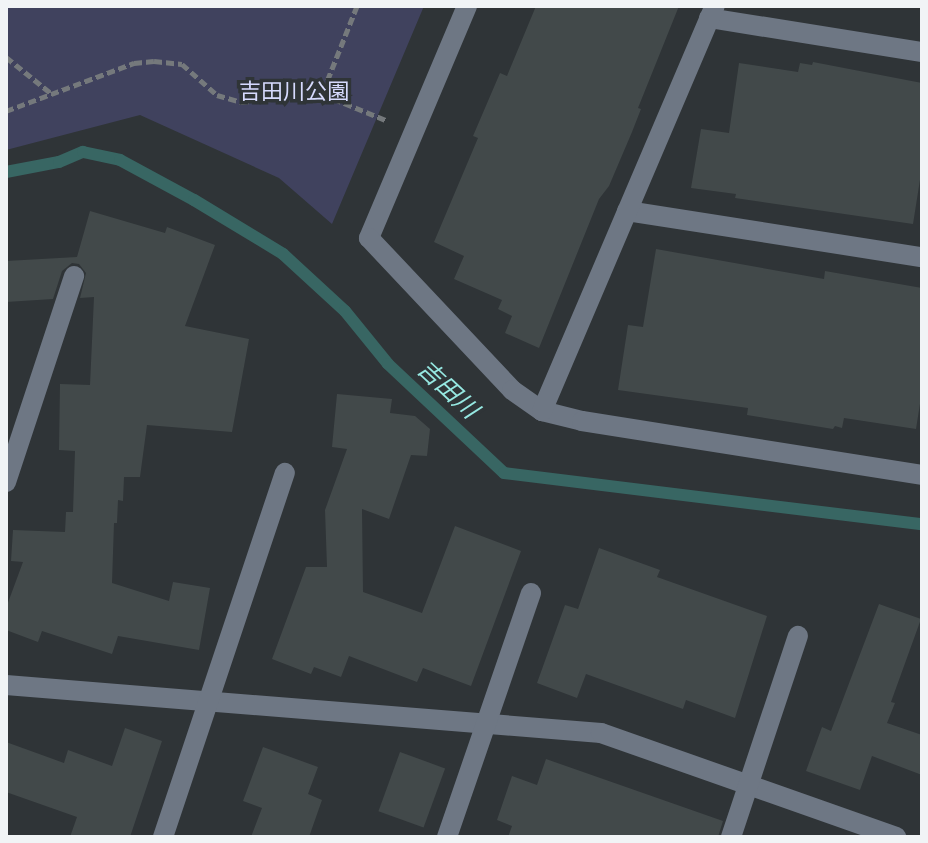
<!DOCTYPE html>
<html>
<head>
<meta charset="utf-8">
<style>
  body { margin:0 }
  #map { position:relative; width:928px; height:843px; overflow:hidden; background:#2f3437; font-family:"IBM Plex Sans","Noto Sans JP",sans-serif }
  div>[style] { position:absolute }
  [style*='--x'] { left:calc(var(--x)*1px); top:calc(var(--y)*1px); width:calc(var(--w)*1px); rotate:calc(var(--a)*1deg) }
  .green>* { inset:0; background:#40425e }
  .stream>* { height:12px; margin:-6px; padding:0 6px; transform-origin:6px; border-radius:6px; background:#386663 }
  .building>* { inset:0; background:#42494a; transform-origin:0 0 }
  .path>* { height:5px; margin-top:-2.5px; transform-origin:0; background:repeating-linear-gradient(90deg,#75797c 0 8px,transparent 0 12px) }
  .minor>* { height:20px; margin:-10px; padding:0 10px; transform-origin:10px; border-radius:10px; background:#6e7784 }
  span { translate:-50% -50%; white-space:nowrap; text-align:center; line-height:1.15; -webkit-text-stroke:7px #2f3437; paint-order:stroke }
  .park-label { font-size:22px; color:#d6dafd }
  .water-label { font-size:24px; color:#96e8e2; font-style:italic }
  .frame { position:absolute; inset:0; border:8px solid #f1f4f6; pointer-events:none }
</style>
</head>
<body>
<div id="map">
  <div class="green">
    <div style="clip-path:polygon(6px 6px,424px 6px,332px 224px,279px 178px,140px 115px,6px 150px)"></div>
  </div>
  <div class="stream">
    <div style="--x:6;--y:172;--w:54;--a:-10.7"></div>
    <div style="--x:59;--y:162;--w:26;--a:-23"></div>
    <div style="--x:83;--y:152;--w:38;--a:12"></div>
    <div style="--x:120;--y:160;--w:84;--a:28.4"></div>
    <div style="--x:194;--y:200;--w:104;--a:31.2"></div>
    <div style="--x:283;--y:254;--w:84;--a:42.6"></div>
    <div style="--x:345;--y:311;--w:68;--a:50.9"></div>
    <div style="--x:388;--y:364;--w:159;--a:43.2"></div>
    <div style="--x:504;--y:473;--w:421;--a:7"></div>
  </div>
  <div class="building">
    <div style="clip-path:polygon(536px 6px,679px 6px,638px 108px,641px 109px,632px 132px,609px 186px,599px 199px,539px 348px,505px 333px,512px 316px,498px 309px,502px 300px,454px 279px,464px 256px,434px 242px,478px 138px,473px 136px,500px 73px,507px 76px)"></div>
    <div style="clip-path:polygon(813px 62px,922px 83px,922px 167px,913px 224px,735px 198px,736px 194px,691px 188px,701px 129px,729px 133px,739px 63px,798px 72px,800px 63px,812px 65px)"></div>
    <div style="clip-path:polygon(90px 211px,165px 233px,167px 227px,215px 245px,185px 326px,249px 339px,232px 432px,147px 425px,140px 477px,124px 477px,123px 501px,118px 500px,117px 523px,114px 523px,112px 583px,169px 601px,173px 582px,210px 588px,199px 650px,118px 636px,112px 654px,42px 631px,38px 642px,6px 630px,6px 608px,23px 562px,11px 561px,13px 530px,65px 532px,66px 512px,73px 512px,75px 451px,59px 450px,60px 384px,90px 385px,94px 297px,80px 298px,86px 273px,79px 264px,72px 263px,62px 271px,53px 299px,6px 302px,6px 261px,77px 257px)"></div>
    <div style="clip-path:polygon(656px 249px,824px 279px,825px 271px,922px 288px,922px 391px,916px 429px,844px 418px,842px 428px,835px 426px,833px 429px,747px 415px,748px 408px,618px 390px,628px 325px,643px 327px)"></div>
    <div style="clip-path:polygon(337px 394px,392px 399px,390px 413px,415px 416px,430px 429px,427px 456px,411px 455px,389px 519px,362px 509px,363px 592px,422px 613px,455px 526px,521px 551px,471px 686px,423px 668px,417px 682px,349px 656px,341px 677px,314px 667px,311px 674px,272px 659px,306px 567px,327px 567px,325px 510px,347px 449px,332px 447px)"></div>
    <div style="clip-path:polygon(599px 548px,660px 570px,657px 577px,767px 616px,735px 718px,686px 700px,683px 709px,586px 674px,577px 698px,537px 683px,565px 605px,578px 609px)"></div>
    <div style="clip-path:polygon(879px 604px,921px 619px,891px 702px,895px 703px,887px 723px,922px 735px,922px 775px,872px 756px,860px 790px,806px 771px,822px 727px,831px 731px)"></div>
    <div style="clip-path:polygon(125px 728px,162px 741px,130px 837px,70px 837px,77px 817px,6px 792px,6px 742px,64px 763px,68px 750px,112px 766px)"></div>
    <div style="clip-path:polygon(263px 747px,318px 767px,308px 794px,322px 800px,309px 837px,251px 837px,262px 808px,243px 801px)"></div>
    <div style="left:400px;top:752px;width:48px;height:63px;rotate:20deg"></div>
    <div style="clip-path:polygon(546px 759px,723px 821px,718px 837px,508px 837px,512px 826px,497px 820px,512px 776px,537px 785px)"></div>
  </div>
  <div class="path">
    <div style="--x:357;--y:6;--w:95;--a:111.7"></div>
    <div style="--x:322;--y:94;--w:71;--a:22.2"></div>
    <div style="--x:6;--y:57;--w:59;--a:38.8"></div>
    <div style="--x:6;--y:111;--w:137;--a:-20.6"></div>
    <div style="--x:134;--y:63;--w:20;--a:-6"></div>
    <div style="--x:154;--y:61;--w:28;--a:6"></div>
    <div style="--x:182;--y:64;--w:47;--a:41.5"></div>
    <div style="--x:217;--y:95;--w:25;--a:16"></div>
    <div style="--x:241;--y:102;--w:81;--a:-5.6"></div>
  </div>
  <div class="minor">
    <div style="--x:467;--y:6;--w:252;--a:112.9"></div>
    <div style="--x:369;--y:238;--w:209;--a:46.7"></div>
    <div style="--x:512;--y:390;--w:37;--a:35"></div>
    <div style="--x:542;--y:411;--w:41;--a:14"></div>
    <div style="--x:582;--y:421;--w:344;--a:9"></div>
    <div style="--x:709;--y:18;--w:216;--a:9.1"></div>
    <div style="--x:627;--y:211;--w:299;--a:8.9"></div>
    <div style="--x:542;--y:411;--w:440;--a:-66.9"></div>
    <div style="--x:6;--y:482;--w:217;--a:-71.7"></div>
    <div style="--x:6;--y:685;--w:597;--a:4.61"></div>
    <div style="--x:601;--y:733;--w:313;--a:19.4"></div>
    <div style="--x:163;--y:837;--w:384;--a:-71.5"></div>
    <div style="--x:447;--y:837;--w:258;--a:-71"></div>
    <div style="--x:731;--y:837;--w:212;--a:-71.6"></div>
  </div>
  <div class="park-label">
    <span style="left:294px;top:91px">吉田川公園</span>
  </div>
  <div class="water-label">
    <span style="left:448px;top:389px;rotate:43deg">吉田川</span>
  </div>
  <div class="frame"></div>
</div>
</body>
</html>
